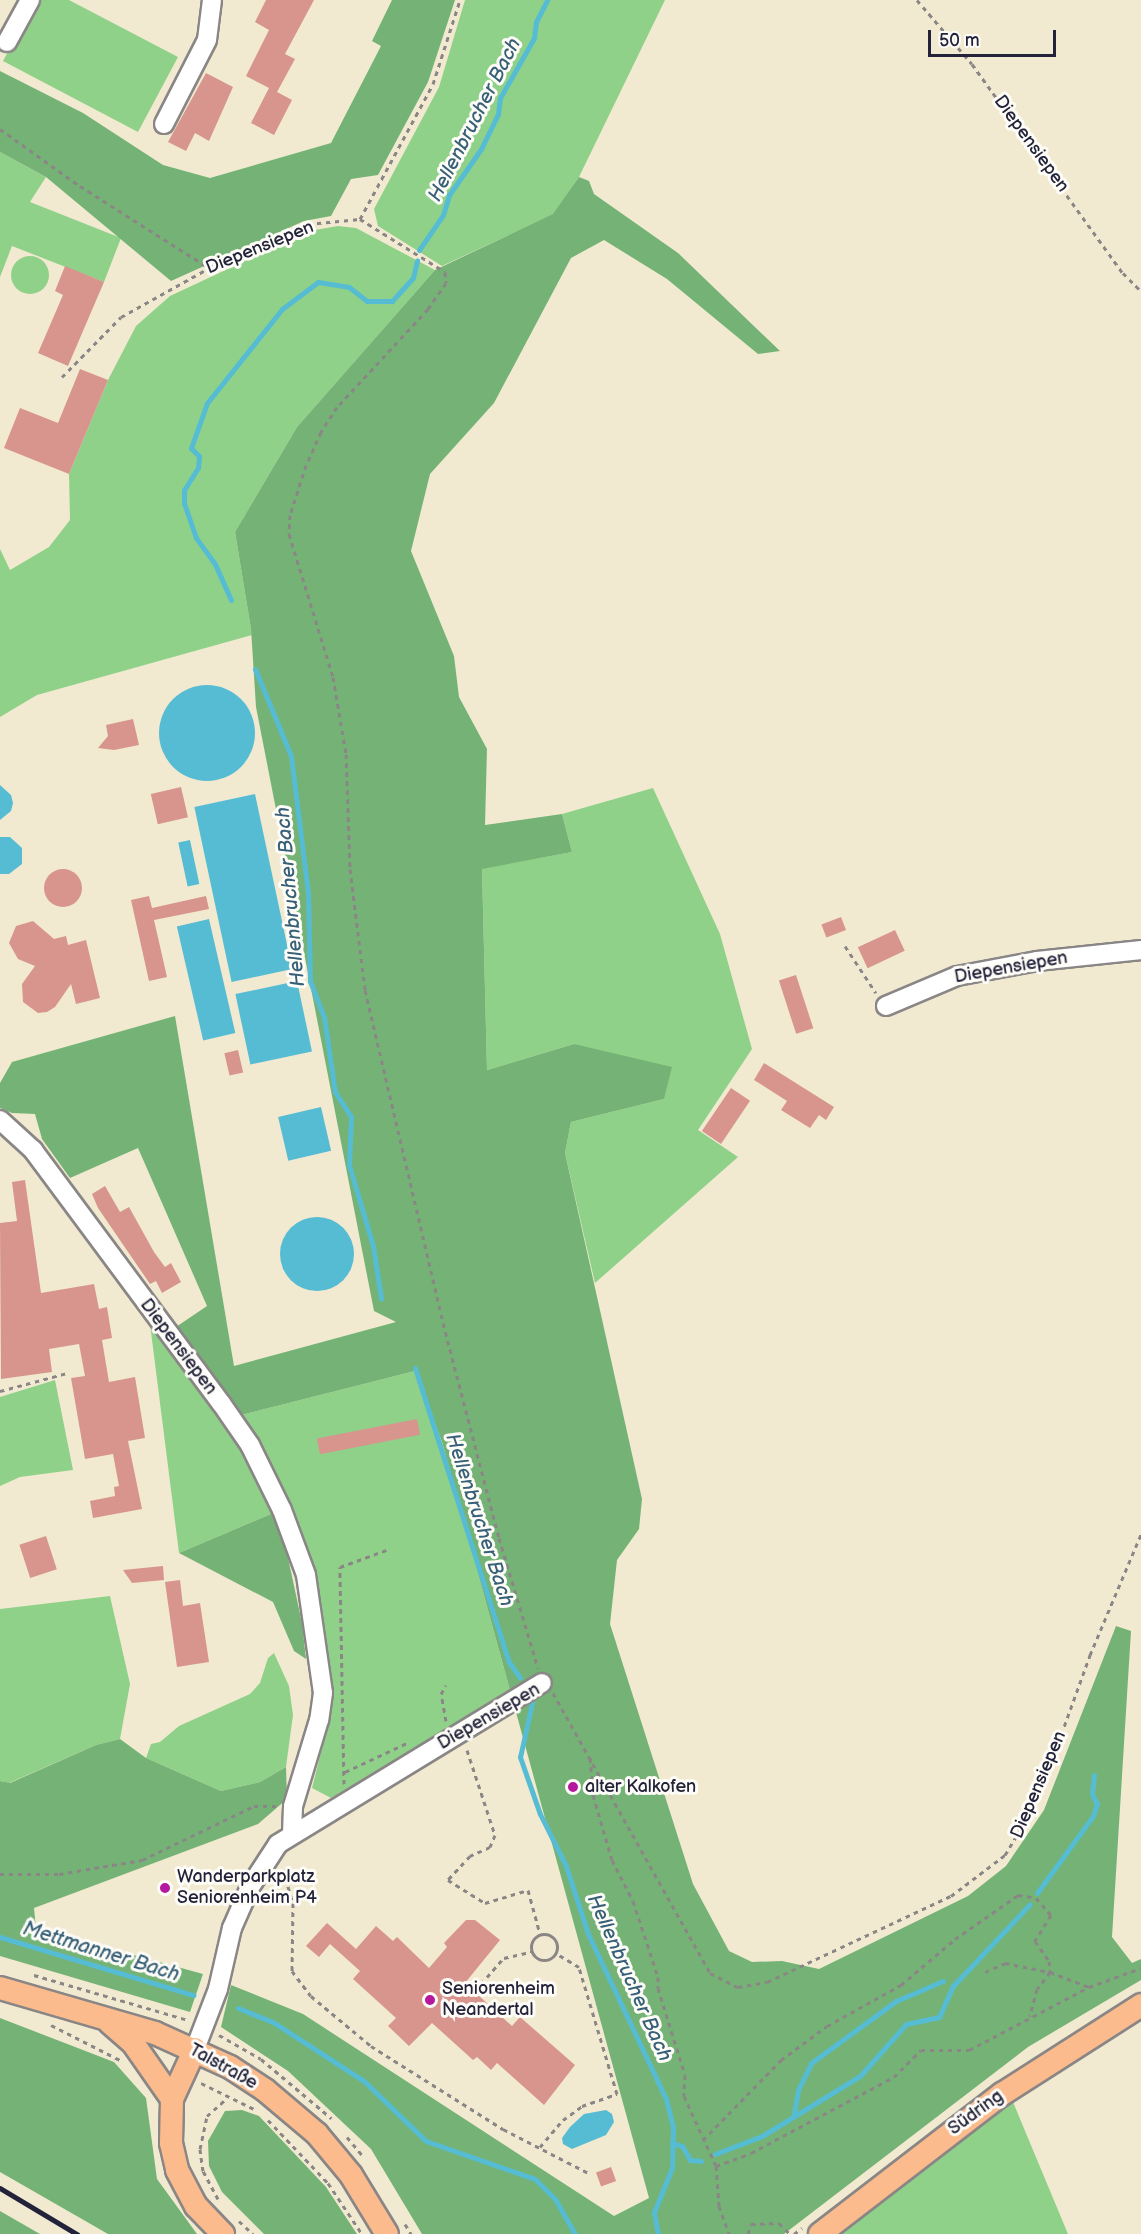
<!DOCTYPE html>
<html>
<head>
<meta charset="utf-8">
<style>
  body { margin:0 }
  #map { position:relative; width:1141px; height:2234px; overflow:hidden; background:#f1ead1; font-family:"Balsamiq Sans",sans-serif }
  div>[style] { position:absolute }
  [style*='--x'] { left:calc(var(--x)*1px); top:calc(var(--y)*1px); width:calc(var(--w)*1px); rotate:calc(var(--a)*1deg) }
  .green>* { inset:0; background:#90d189 }
  .round { border-radius:50% }
  .forest>* { inset:0; background:#74b375 }
  .water>* { inset:0; background:#56bcd4; transform-origin:0 0 }
  .stream>* { height:5px; margin:-2.5px; padding:0 2.5px; transform-origin:2.5px; border-radius:2.5px; background:#56bcd4 }
  .building>* { inset:0; background:#d7958d; transform-origin:0 0 }
  .path>* { height:3px; margin-top:-1.5px; transform-origin:0; background:repeating-linear-gradient(90deg,#8a8686 0 4.5px,transparent 0 9px) }
  .path>.ring { margin:-1.5px; padding:0; box-sizing:content-box; background:none; border:3px solid #8a8686; border-radius:50% }
  .roads { filter:drop-shadow(2px 0 #8a8686) drop-shadow(-2px 0 #8a8686) drop-shadow(0 2px #8a8686) drop-shadow(0 -2px #8a8686) }
  .minor>* { height:18px; margin:-9px; padding:0 9px; transform-origin:9px; border-radius:9px; background:#fff }
  .major>* { height:22px; margin:-11px; padding:0 11px; transform-origin:11px; border-radius:11px; background:#fbbb8c }
  .rail>* { height:4.5px; margin:-2.25px; padding:0 2.25px; transform-origin:2.25px; border-radius:2.25px; background:#22223b }
  .dots>* { width:16px; height:16px; translate:-50% -50%; box-sizing:border-box; border:3px solid #fdfcf7; border-radius:50% }
  span { translate:-50% -50%; white-space:nowrap; text-align:center; line-height:1.15; -webkit-text-stroke:6px #fdfcf7; paint-order:stroke }
  .street-label { font-size:18px; color:#22223b }
  .poi-label { font-size:18px; color:#22223b }
  .left { translate:0 -50%; text-align:left }
  .water-label { font-size:20px; color:#376078; font-style:italic }
  .scale { position:absolute; left:928px; top:30px; width:128px; height:27px; box-sizing:border-box; border:3px solid #22223b; border-top:0; padding-left:8px; font-size:18px; line-height:21px; white-space:nowrap; color:#22223b; -webkit-text-stroke:4px #fdfcf7; paint-order:stroke }
</style>
</head>
<body>
<div id="map">
  <div class="green">
    <div style="clip-path:polygon(36px 0,69px 0,178px 57px,138px 132px,3px 61px)"></div>
    <div style="clip-path:polygon(465px 0,665px 0,579px 177px,554px 214px,442px 266px,378px 226px,374px 209px,439px 87px)"></div>
    <div style="clip-path:polygon(0 152px,46px 177px,30px 202px,121px 238px,104px 282px,12px 246px,0 277px)"></div>
    <div style="clip-path:polygon(338px 226px,356px 228px,435px 270px,297px 427px,235px 532px,252px 635px,37px 695px,0 717px,0 549px,10px 570px,49px 547px,70px 520px,69px 474px,108px 380px,136px 326px,170px 296px,309px 231px)"></div>
    <div class="round" style="left:11px;top:256px;width:38px;height:38px"></div>
    <div style="clip-path:polygon(653px 788px,720px 934px,752px 1049px,698px 1130px,738px 1157px,595px 1283px,565px 1153px,571px 1122px,664px 1099px,574px 1044px,487px 1070px,482px 868px,572px 852px,562px 814px)"></div>
    <div style="clip-path:polygon(150px 1324px,245px 1448px,278px 1511px,179px 1553px)"></div>
    <div style="clip-path:polygon(415px 1371px,442px 1442px,511px 1694px,331px 1798px,312px 1788px,329px 1720px,326px 1640px,312px 1571px,237px 1416px)"></div>
    <div style="clip-path:polygon(55px 1380px,73px 1470px,20px 1477px,0 1486px,0 1397px)"></div>
    <div style="clip-path:polygon(110px 1596px,130px 1684px,120px 1739px,96px 1745px,9px 1783px,0 1781px,0 1609px)"></div>
    <div style="clip-path:polygon(274px 1653px,289px 1686px,293px 1715px,286px 1767px,260px 1782px,221px 1791px,146px 1758px,151px 1744px,160px 1742px,179px 1726px,250px 1694px,260px 1683px,268px 1658px)"></div>
    <div style="clip-path:polygon(1013px 2102px,1068px 2234px,832px 2234px)"></div>
  </div>
  <div class="forest">
    <div style="clip-path:polygon(392px 0,455px 0,428px 82px,378px 175px,351px 179px,331px 216px,304px 221px,171px 281px,46px 177px,0 152px,0 71px,83px 113px,163px 165px,210px 178px,331px 143px,381px 46px,372px 41px)"></div>
    <div style="clip-path:polygon(579px 177px,589px 181px,594px 194px,678px 253px,780px 351px,758px 354px,667px 279px,604px 240px,571px 258px,494px 403px,430px 474px,411px 551px,454px 656px,459px 697px,487px 749px,485px 825px,562px 814px,572px 852px,482px 869px,487px 1070px,574px 1044px,672px 1067px,664px 1099px,571px 1122px,565px 1153px,642px 1499px,639px 1529px,617px 1560px,610px 1624px,693px 1884px,729px 1951px,752px 1962px,782px 1961px,819px 1969px,968px 1896px,1006px 1866px,1044px 1810px,1116px 1626px,1131px 1631px,1112px 1937px,1132px 1963px,1141px 1959px,1141px 1980px,1028px 2047px,784px 2234px,422px 2234px,371px 2149px,288px 2071px,221px 2027px,231px 1985px,303px 2014px,614px 2216px,649px 2198px,442px 1442px,415px 1371px,237px 1416px,170px 1331px,207px 1306px,138px 1148px,70px 1178px,42px 1139px,35px 1114px,12px 1113px,0 1108px,0 1083px,12px 1062px,175px 1016px,234px 1366px,396px 1322px,374px 1311px,256px 707px,251px 629px,235px 532px,297px 427px,435px 270px,553px 214px)"></div>
    <div style="clip-path:polygon(278px 1511px,302px 1623px,306px 1659px,294px 1651px,273px 1602px,179px 1553px)"></div>
    <div style="clip-path:polygon(120px 1739px,146px 1758px,221px 1791px,260px 1782px,286px 1767px,287px 1799px,258px 1824px,34px 1908px,36px 1928px,203px 1974px,190px 2012px,0 1956px,0 1781px,10px 1783px,96px 1745px)"></div>
    <div style="clip-path:polygon(0 2018px,114px 2062px,146px 2098px,157px 2179px,197px 2234px,108px 2234px,0 2172px)"></div>
    <div style="clip-path:polygon(242px 2110px,259px 2116px,326px 2187px,357px 2234px,264px 2234px,222px 2192px,209px 2166px,208px 2141px,225px 2111px)"></div>
    <div style="clip-path:polygon(0 2211px,40px 2234px,0 2234px)"></div>
  </div>
  <div class="water">
    <div class="round" style="left:159px;top:685px;width:96px;height:96px"></div>
    <div style="clip-path:polygon(0 785px,11px 795px,13px 803px,11px 811px,0 820px)"></div>
    <div style="left:255px;top:794px;width:179px;height:62px;rotate:78deg"></div>
    <div style="clip-path:polygon(0 837px,10px 837px,22px 848px,22px 864px,9px 874px,0 874px)"></div>
    <div style="left:190px;top:840px;width:45px;height:12px;rotate:78deg"></div>
    <div style="left:209px;top:919px;width:117px;height:33px;rotate:77deg"></div>
    <div style="left:297px;top:981px;width:72px;height:63px;rotate:78deg"></div>
    <div style="left:321px;top:1107px;width:45px;height:44px;rotate:77deg"></div>
    <div class="round" style="left:280px;top:1217px;width:74px;height:74px"></div>
    <div style="clip-path:polygon(606px 2110px,612px 2114px,614px 2122px,606px 2135px,572px 2149px,563px 2144px,562px 2138px,570px 2127px,584px 2114px)"></div>
  </div>
  <div class="stream">
    <div style="--x:419;--y:250;--w:42;--a:-55.6"></div>
    <div style="--x:443;--y:215;--w:21;--a:-73"></div>
    <div style="--x:449;--y:195;--w:56;--a:-55.2"></div>
    <div style="--x:481;--y:149;--w:39;--a:-64"></div>
    <div style="--x:498;--y:114;--w:16;--a:-83"></div>
    <div style="--x:500;--y:98;--w:69;--a:-60.5"></div>
    <div style="--x:534;--y:38;--w:16;--a:-83"></div>
    <div style="--x:536;--y:22;--w:25;--a:-63"></div>
    <div style="--x:231;--y:600;--w:39;--a:-114"></div>
    <div style="--x:215;--y:564;--w:32;--a:-126"></div>
    <div style="--x:196;--y:538;--w:37;--a:-109"></div>
    <div style="--x:184;--y:503;--w:13;--a:-90"></div>
    <div style="--x:184;--y:490;--w:26;--a:-58"></div>
    <div style="--x:198;--y:468;--w:12;--a:-85"></div>
    <div style="--x:199;--y:456;--w:11;--a:-135"></div>
    <div style="--x:191;--y:448;--w:48;--a:-70.4"></div>
    <div style="--x:207;--y:403;--w:120;--a:-51.4"></div>
    <div style="--x:282;--y:309;--w:45;--a:-36.9"></div>
    <div style="--x:318;--y:282;--w:31;--a:9"></div>
    <div style="--x:349;--y:287;--w:23;--a:38"></div>
    <div style="--x:367;--y:301;--w:25;--a:0"></div>
    <div style="--x:392;--y:301;--w:31;--a:-48"></div>
    <div style="--x:413;--y:278;--w:18;--a:-77"></div>
    <div style="--x:255;--y:669;--w:94;--a:67.5"></div>
    <div style="--x:291;--y:756;--w:138;--a:82.9"></div>
    <div style="--x:308;--y:893;--w:88;--a:88.7"></div>
    <div style="--x:310;--y:981;--w:39;--a:69"></div>
    <div style="--x:324;--y:1017;--w:76;--a:81.7"></div>
    <div style="--x:335;--y:1092;--w:30;--a:57"></div>
    <div style="--x:351;--y:1117;--w:48;--a:92.4"></div>
    <div style="--x:349;--y:1165;--w:84;--a:73.5"></div>
    <div style="--x:373;--y:1246;--w:53;--a:81.3"></div>
    <div style="--x:415;--y:1368;--w:309;--a:72.3"></div>
    <div style="--x:509;--y:1662;--w:19;--a:55"></div>
    <div style="--x:532;--y:1703;--w:55;--a:102.5"></div>
    <div style="--x:520;--y:1757;--w:60;--a:70.7"></div>
    <div style="--x:540;--y:1814;--w:58;--a:63.4"></div>
    <div style="--x:566;--y:1866;--w:71;--a:72.1"></div>
    <div style="--x:588;--y:1934;--w:183;--a:64.7"></div>
    <div style="--x:666;--y:2099;--w:30;--a:76"></div>
    <div style="--x:673;--y:2128;--w:40;--a:91.4"></div>
    <div style="--x:672;--y:2168;--w:48;--a:112.2"></div>
    <div style="--x:654;--y:2212;--w:22;--a:80"></div>
    <div style="--x:1037;--y:1893;--w:95;--a:-54"></div>
    <div style="--x:1093;--y:1816;--w:13;--a:-72"></div>
    <div style="--x:1097;--y:1804;--w:11;--a:-117"></div>
    <div style="--x:1092;--y:1794;--w:19;--a:-84"></div>
    <div style="--x:0;--y:1937;--w:202;--a:16.7"></div>
    <div style="--x:238;--y:2008;--w:38;--a:22"></div>
    <div style="--x:273;--y:2022;--w:108;--a:33"></div>
    <div style="--x:364;--y:2081;--w:86;--a:44.1"></div>
    <div style="--x:426;--y:2141;--w:115;--a:19.2"></div>
    <div style="--x:535;--y:2179;--w:28;--a:45"></div>
    <div style="--x:555;--y:2199;--w:40;--a:60.3"></div>
    <div style="--x:794;--y:2113;--w:23;--a:-80"></div>
    <div style="--x:798;--y:2090;--w:30;--a:-64"></div>
    <div style="--x:811;--y:2063;--w:105;--a:-36.1"></div>
    <div style="--x:896;--y:2001;--w:51;--a:-23.1"></div>
    <div style="--x:672;--y:2143;--w:10;--a:17"></div>
    <div style="--x:682;--y:2146;--w:16;--a:60"></div>
    <div style="--x:690;--y:2160;--w:11;--a:5"></div>
    <div style="--x:715;--y:2154;--w:50;--a:-21"></div>
    <div style="--x:762;--y:2136;--w:115;--a:-31.5"></div>
    <div style="--x:860;--y:2076;--w:69;--a:-48.5"></div>
    <div style="--x:906;--y:2024;--w:34;--a:-12"></div>
    <div style="--x:939;--y:2017;--w:34;--a:-66"></div>
    <div style="--x:953;--y:1986;--w:112;--a:-46.8"></div>
  </div>
  <div class="building">
    <div style="clip-path:polygon(266px 0,314px 0,285px 54px,295px 59px,277px 92px,292px 100px,274px 135px,251px 123px,269px 88px,246px 76px,269px 30px,255px 22px)"></div>
    <div style="clip-path:polygon(206px 73px,233px 87px,209px 141px,195px 133px,186px 151px,168px 142px)"></div>
    <div style="clip-path:polygon(65px 266px,104px 282px,68px 366px,38px 353px,63px 295px,55px 291px)"></div>
    <div style="clip-path:polygon(80px 369px,108px 380px,69px 474px,4px 448px,20px 408px,58px 423px)"></div>
    <div style="clip-path:polygon(133px 719px,139px 745px,114px 750px,98px 748px,108px 736px,106px 725px)"></div>
    <div style="left:181px;top:787px;width:31px;height:31px;rotate:77deg"></div>
    <div class="round" style="left:44px;top:869px;width:38px;height:38px"></div>
    <div style="clip-path:polygon(149px 896px,152px 908px,206px 896px,209px 909px,154px 920px,167px 977px,149px 981px,131px 900px)"></div>
    <div style="left:841px;top:917px;width:14px;height:21px;rotate:69deg"></div>
    <div style="clip-path:polygon(33px 921px,54px 939px,66px 936px,68px 945px,86px 940px,100px 998px,76px 1004px,71px 984px,55px 1007px,47px 1012px,38px 1013px,23px 1002px,22px 984px,35px 966px,18px 959px,9px 943px,16px 926px)"></div>
    <div style="left:895px;top:930px;width:23px;height:41px;rotate:65deg"></div>
    <div style="left:796px;top:975px;width:56px;height:18px;rotate:72deg"></div>
    <div style="left:238px;top:1050px;width:23px;height:14px;rotate:77deg"></div>
    <div style="clip-path:polygon(764px 1063px,834px 1107px,826px 1120px,819px 1115px,810px 1128px,781px 1110px,787px 1101px,754px 1080px)"></div>
    <div style="left:731px;top:1088px;width:23px;height:52px;rotate:34deg"></div>
    <div style="clip-path:polygon(25px 1180px,41px 1293px,94px 1284px,99px 1309px,107px 1307px,112px 1338px,102px 1340px,109px 1382px,135px 1377px,145px 1438px,128px 1441px,142px 1509px,93px 1518px,90px 1501px,115px 1496px,114px 1487px,119px 1486px,113px 1454px,85px 1459px,71px 1378px,85px 1376px,79px 1344px,49px 1349px,52px 1372px,1px 1379px,0 1223px,17px 1221px,12px 1182px)"></div>
    <div style="clip-path:polygon(105px 1186px,120px 1212px,129px 1207px,154px 1252px,165px 1267px,171px 1263px,181px 1282px,162px 1293px,156px 1281px,150px 1284px,98px 1208px,92px 1194px)"></div>
    <div style="left:417px;top:1419px;width:16px;height:102px;rotate:79deg"></div>
    <div style="left:46px;top:1536px;width:35px;height:28px;rotate:72deg"></div>
    <div style="clip-path:polygon(163px 1566px,164px 1580px,132px 1583px,123px 1570px)"></div>
    <div style="clip-path:polygon(180px 1580px,183px 1606px,200px 1603px,209px 1662px,177px 1667px,165px 1582px)"></div>
    <div style="clip-path:polygon(466px 1920px,475px 1920px,500px 1940px,465px 1983px,512px 2026px,520px 2017px,575px 2065px,544px 2105px,497px 2063px,491px 2070px,477px 2057px,473px 2060px,432px 2023px,409px 2046px,388px 2026px,396px 2018px,353px 1979px,360px 1971px,330px 1944px,319px 1957px,306px 1946px,327px 1923px,356px 1949px,376px 1926px,393px 1941px,397px 1937px,429px 1968px,447px 1947px,444px 1943px)"></div>
    <div style="left:611px;top:2167px;width:15px;height:16px;rotate:70deg"></div>
  </div>
  <div class="path">
    <div style="--x:917;--y:0;--w:84;--a:49.3"></div>
    <div style="--x:972;--y:64;--w:258;--a:54.2"></div>
    <div style="--x:1123;--y:273;--w:25;--a:45"></div>
    <div style="--x:0;--y:129;--w:98;--a:35.5"></div>
    <div style="--x:80;--y:186;--w:153;--a:32.4"></div>
    <div style="--x:360;--y:219;--w:100;--a:31.9"></div>
    <div style="--x:445;--y:272;--w:11;--a:85"></div>
    <div style="--x:446;--y:283;--w:32;--a:125"></div>
    <div style="--x:428;--y:309;--w:134;--a:132.9"></div>
    <div style="--x:337;--y:407;--w:30;--a:123"></div>
    <div style="--x:321;--y:432;--w:36;--a:114"></div>
    <div style="--x:306;--y:465;--w:52;--a:107.7"></div>
    <div style="--x:290;--y:515;--w:19;--a:93"></div>
    <div style="--x:289;--y:534;--w:150;--a:72.9"></div>
    <div style="--x:333;--y:677;--w:78;--a:80.4"></div>
    <div style="--x:346;--y:754;--w:115;--a:88"></div>
    <div style="--x:350;--y:869;--w:122;--a:82.9"></div>
    <div style="--x:365;--y:990;--w:342;--a:76.8"></div>
    <div style="--x:443;--y:1323;--w:222;--a:75.4"></div>
    <div style="--x:499;--y:1538;--w:136;--a:73.3"></div>
    <div style="--x:360;--y:219;--w:153;--a:-61.6"></div>
    <div style="--x:433;--y:84;--w:88;--a:-72.2"></div>
    <div style="--x:62;--y:377;--w:84;--a:-45.5"></div>
    <div style="--x:121;--y:317;--w:101;--a:-29.1"></div>
    <div style="--x:209;--y:268;--w:108;--a:-24"></div>
    <div style="--x:308;--y:224;--w:52;--a:-5.5"></div>
    <div style="--x:845;--y:946;--w:56;--a:56.6"></div>
    <div style="--x:0;--y:1391;--w:69;--a:-15"></div>
    <div style="--x:553;--y:1693;--w:321;--a:60.7"></div>
    <div style="--x:710;--y:1973;--w:31;--a:27"></div>
    <div style="--x:738;--y:1987;--w:29;--a:-10"></div>
    <div style="--x:767;--y:1982;--w:203;--a:-25.1"></div>
    <div style="--x:951;--y:1896;--w:68;--a:-37.2"></div>
    <div style="--x:1005;--y:1855;--w:33;--a:-59"></div>
    <div style="--x:1022;--y:1827;--w:73;--a:-65.9"></div>
    <div style="--x:1052;--y:1760;--w:112;--a:-70.1"></div>
    <div style="--x:1090;--y:1655;--w:131;--a:-67.1"></div>
    <div style="--x:446;--y:1721;--w:27;--a:-100"></div>
    <div style="--x:441;--y:1694;--w:10;--a:-61"></div>
    <div style="--x:467;--y:1750;--w:89;--a:71.8"></div>
    <div style="--x:495;--y:1835;--w:13;--a:113"></div>
    <div style="--x:490;--y:1847;--w:22;--a:156"></div>
    <div style="--x:470;--y:1856;--w:33;--a:133"></div>
    <div style="--x:448;--y:1880;--w:44;--a:31.9"></div>
    <div style="--x:485;--y:1903;--w:45;--a:-16.8"></div>
    <div style="--x:528;--y:1890;--w:46;--a:74.7"></div>
    <div style="--x:590;--y:1758;--w:37;--a:85"></div>
    <div style="--x:593;--y:1795;--w:68;--a:73.7"></div>
    <div style="--x:612;--y:1860;--w:46;--a:62.9"></div>
    <div style="--x:633;--y:1901;--w:80;--a:71.8"></div>
    <div style="--x:658;--y:1977;--w:11;--a:90"></div>
    <div style="--x:658;--y:1988;--w:91;--a:72.8"></div>
    <div style="--x:685;--y:2075;--w:21;--a:93"></div>
    <div style="--x:684;--y:2096;--w:77;--a:65.4"></div>
    <div style="--x:716;--y:2166;--w:40;--a:85.7"></div>
    <div style="--x:719;--y:2206;--w:30;--a:70"></div>
    <div style="--x:345;--y:1772;--w:68;--a:-25.1"></div>
    <div style="--x:344;--y:1784;--w:217;--a:-91.1"></div>
    <div style="--x:340;--y:1567;--w:52;--a:-20.2"></div>
    <div style="--x:283;--y:1869;--w:35;--a:74"></div>
    <div style="--x:293;--y:1903;--w:68;--a:90.8"></div>
    <div style="--x:292;--y:1971;--w:31;--a:53"></div>
    <div style="--x:311;--y:1996;--w:78;--a:39.8"></div>
    <div style="--x:371;--y:2046;--w:156;--a:32.2"></div>
    <div style="--x:503;--y:2129;--w:98;--a:27.3"></div>
    <div style="--x:0;--y:1874;--w:59;--a:0"></div>
    <div style="--x:59;--y:1874;--w:84;--a:-9.6"></div>
    <div style="--x:142;--y:1860;--w:124;--a:-25.7"></div>
    <div style="--x:254;--y:1806;--w:22;--a:0"></div>
    <div class="ring" style="left:531px;top:1934px;width:23px;height:23px"></div>
    <div style="--x:985;--y:1972;--w:22;--a:-24"></div>
    <div style="--x:1005;--y:1963;--w:46;--a:11.3"></div>
    <div style="--x:1050;--y:1972;--w:21;--a:127"></div>
    <div style="--x:1037;--y:1989;--w:28;--a:105"></div>
    <div style="--x:34;--y:1975;--w:160;--a:16.3"></div>
    <div style="--x:481;--y:1984;--w:35;--a:-49"></div>
    <div style="--x:504;--y:1958;--w:28;--a:-13"></div>
    <div style="--x:51;--y:2025;--w:77;--a:26.9"></div>
    <div style="--x:219;--y:2035;--w:48;--a:29.7"></div>
    <div style="--x:261;--y:2059;--w:92;--a:40.1"></div>
    <div style="--x:201;--y:2083;--w:61;--a:26.1"></div>
    <div style="--x:268;--y:2120;--w:87;--a:46.4"></div>
    <div style="--x:328;--y:2183;--w:61;--a:56.3"></div>
    <div style="--x:347;--y:2137;--w:26;--a:50"></div>
    <div style="--x:703;--y:2140;--w:112;--a:-45.7"></div>
    <div style="--x:781;--y:2060;--w:57;--a:-36.5"></div>
    <div style="--x:827;--y:2026;--w:85;--a:-29"></div>
    <div style="--x:901;--y:1985;--w:71;--a:-40.4"></div>
    <div style="--x:955;--y:1939;--w:77;--a:-34.9"></div>
    <div style="--x:1018;--y:1895;--w:18;--a:9"></div>
    <div style="--x:1036;--y:1898;--w:23;--a:49"></div>
    <div style="--x:1051;--y:1915;--w:31;--a:122"></div>
    <div style="--x:1035;--y:1941;--w:24;--a:55"></div>
    <div style="--x:1049;--y:1961;--w:11;--a:85"></div>
    <div style="--x:1050;--y:1972;--w:42;--a:21"></div>
    <div style="--x:540;--y:2147;--w:35;--a:-50"></div>
    <div style="--x:563;--y:2120;--w:24;--a:-36"></div>
    <div style="--x:582;--y:2106;--w:37;--a:-19"></div>
    <div style="--x:617;--y:2094;--w:133;--a:-106.7"></div>
    <div style="--x:579;--y:1967;--w:27;--a:-149"></div>
    <div style="--x:716;--y:2166;--w:37;--a:-20"></div>
    <div style="--x:751;--y:2153;--w:162;--a:-28"></div>
    <div style="--x:894;--y:2077;--w:38;--a:-45"></div>
    <div style="--x:921;--y:2050;--w:48;--a:0"></div>
    <div style="--x:969;--y:2050;--w:136;--a:-27.7"></div>
    <div style="--x:1089;--y:1987;--w:55;--a:-20.1"></div>
    <div style="--x:218;--y:2199;--w:32;--a:-118"></div>
    <div style="--x:203;--y:2171;--w:22;--a:-98"></div>
    <div style="--x:200;--y:2149;--w:34;--a:-78"></div>
    <div style="--x:207;--y:2116;--w:25;--a:-42"></div>
    <div style="--x:239;--y:2221;--w:19;--a:43"></div>
    <div style="--x:405;--y:2224;--w:12;--a:59"></div>
    <div style="--x:748;--y:2234;--w:10;--a:-73"></div>
    <div style="--x:751;--y:2224;--w:28;--a:-2"></div>
    <div style="--x:779;--y:2223;--w:16;--a:45"></div>
    <div style="--x:794;--y:2234;--w:10;--a:-37"></div>
  </div>
  <div class="roads">
    <div class="minor">
      <div style="--x:7;--y:42;--w:48;--a:-61.3"></div>
      <div style="--x:164;--y:124;--w:94;--a:-62.9"></div>
      <div style="--x:207;--y:40;--w:40;--a:-82.9"></div>
      <div style="--x:886;--y:1006;--w:77;--a:-22.9"></div>
      <div style="--x:957;--y:976;--w:81;--a:-10.6"></div>
      <div style="--x:1037;--y:961;--w:105;--a:-6"></div>
      <div style="--x:0;--y:1120;--w:45;--a:42.3"></div>
      <div style="--x:33;--y:1150;--w:315;--a:53.4"></div>
      <div style="--x:221;--y:1403;--w:51;--a:55.4"></div>
      <div style="--x:250;--y:1445;--w:72;--a:63.8"></div>
      <div style="--x:282;--y:1510;--w:69;--a:69.7"></div>
      <div style="--x:306;--y:1575;--w:119;--a:81.8"></div>
      <div style="--x:323;--y:1693;--w:27;--a:98"></div>
      <div style="--x:319;--y:1720;--w:90;--a:106.8"></div>
      <div style="--x:293;--y:1806;--w:27;--a:92"></div>
      <div style="--x:195;--y:2049;--w:64;--a:-69"></div>
      <div style="--x:218;--y:1989;--w:63;--a:-77.1"></div>
      <div style="--x:232;--y:1928;--w:45;--a:-66.3"></div>
      <div style="--x:250;--y:1887;--w:51;--a:-56.9"></div>
      <div style="--x:278;--y:1844;--w:309;--a:-31.4"></div>
    </div>
    <div class="major">
      <div style="--x:0;--y:1988;--w:161;--a:16.2"></div>
      <div style="--x:155;--y:2033;--w:82;--a:24.4"></div>
      <div style="--x:230;--y:2067;--w:42;--a:33.3"></div>
      <div style="--x:265;--y:2090;--w:68;--a:40.2"></div>
      <div style="--x:317;--y:2134;--w:53;--a:50.3"></div>
      <div style="--x:351;--y:2175;--w:69;--a:58.6"></div>
      <div style="--x:110;--y:2023;--w:30;--a:41"></div>
      <div style="--x:133;--y:2043;--w:68;--a:55.1"></div>
      <div style="--x:195;--y:2049;--w:55;--a:114.7"></div>
      <div style="--x:172;--y:2099;--w:44;--a:91.3"></div>
      <div style="--x:171;--y:2143;--w:28;--a:77"></div>
      <div style="--x:177;--y:2170;--w:41;--a:62.2"></div>
      <div style="--x:196;--y:2206;--w:39;--a:46"></div>
      <div style="--x:820;--y:2234;--w:230;--a:-37.6"></div>
      <div style="--x:1002;--y:2094;--w:165;--a:-32.6"></div>
    </div>
  </div>
  <div class="rail">
    <div style="--x:0;--y:2188;--w:90;--a:30.9"></div>
  </div>
  <div class="dots">
    <div style="left:573px;top:1787px;background:#b5179e"></div>
    <div style="left:165px;top:1888px;background:#b5179e"></div>
    <div style="left:430px;top:2000px;background:#b5179e"></div>
  </div>
  <div class="street-label">
    <span style="left:1031px;top:144px;rotate:54deg">Diepensiepen</span>
    <span style="left:260px;top:248px;rotate:-22deg">Diepensiepen</span>
    <span style="left:1011px;top:968px;rotate:-10deg">Diepensiepen</span>
    <span style="left:178px;top:1347px;rotate:53deg">Diepensiepen</span>
    <span style="left:489px;top:1717px;rotate:-30deg">Diepensiepen</span>
    <span style="left:1039px;top:1785px;rotate:-67deg">Diepensiepen</span>
    <span style="left:223px;top:2067px;rotate:29deg">Talstraße</span>
    <span style="left:976px;top:2113px;rotate:-36deg">Südring</span>
  </div>
  <div class="poi-label">
    <span class="left" style="left:585px;top:1787px">alter Kalkofen</span>
    <span class="left" style="left:177px;top:1888px">Wanderparkplatz<br>Seniorenheim P4</span>
    <span class="left" style="left:442px;top:2000px">Seniorenheim<br>Neandertal</span>
  </div>
  <div class="water-label">
    <span style="left:475px;top:120px;rotate:-63deg">Hellenbrucher Bach</span>
    <span style="left:291px;top:897px;rotate:-95deg">Hellenbrucher Bach</span>
    <span style="left:479px;top:1520px;rotate:72deg">Hellenbrucher Bach</span>
    <span style="left:101px;top:1952px;rotate:17deg">Mettmanner Bach</span>
    <span style="left:629px;top:1978px;rotate:66deg">Hellenbrucher Bach</span>
  </div>
  <div class="scale">50 m</div>
</div>
</body>
</html>
